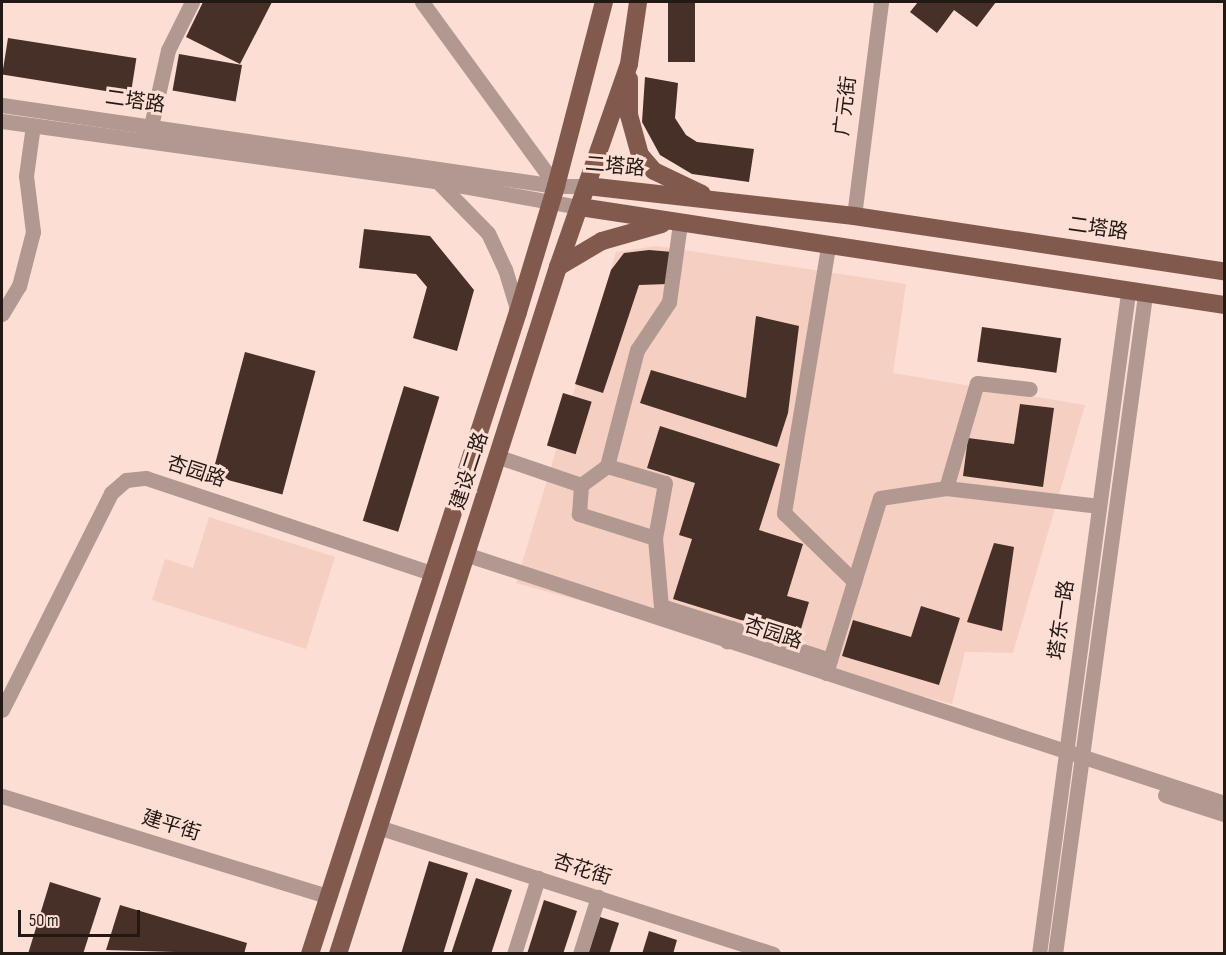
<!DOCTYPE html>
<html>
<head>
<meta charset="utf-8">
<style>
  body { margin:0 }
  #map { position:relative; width:1226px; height:955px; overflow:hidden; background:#fcded4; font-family:"Sofia Sans Condensed","Noto Sans SC",sans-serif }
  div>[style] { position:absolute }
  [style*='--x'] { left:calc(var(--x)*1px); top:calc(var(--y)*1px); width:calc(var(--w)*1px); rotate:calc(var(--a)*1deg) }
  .built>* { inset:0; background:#f5cfc2 }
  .building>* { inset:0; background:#473028; transform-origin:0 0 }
  .minor>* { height:15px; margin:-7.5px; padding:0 7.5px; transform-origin:7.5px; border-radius:7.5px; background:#b19991 }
  .major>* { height:18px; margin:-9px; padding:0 9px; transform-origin:9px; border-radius:9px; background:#825a4d }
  span { translate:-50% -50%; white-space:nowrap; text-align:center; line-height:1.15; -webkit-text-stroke:6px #fcded4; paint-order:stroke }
  .street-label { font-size:20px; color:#221814 }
  .frame { position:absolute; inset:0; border:3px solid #221814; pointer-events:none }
  .scale { position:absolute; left:18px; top:910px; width:122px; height:27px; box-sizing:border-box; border:3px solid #221814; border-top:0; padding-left:8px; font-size:18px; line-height:21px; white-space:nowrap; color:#221814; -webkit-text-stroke:4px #fcded4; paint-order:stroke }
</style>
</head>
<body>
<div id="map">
  <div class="built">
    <div style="clip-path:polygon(657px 246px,906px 284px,893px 373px,1085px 405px,1013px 653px,965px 652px,952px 704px,516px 583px,616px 252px)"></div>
    <div style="clip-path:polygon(209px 517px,335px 557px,306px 649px,152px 600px,165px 559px,193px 568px)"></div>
  </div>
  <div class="building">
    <div style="clip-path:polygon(203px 2px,272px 2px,240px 64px,186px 37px)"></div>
    <div style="left:668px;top:2px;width:27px;height:60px"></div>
    <div style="clip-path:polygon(918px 2px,996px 2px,977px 27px,954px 10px,937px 33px,910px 12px)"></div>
    <div style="left:8px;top:38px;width:130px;height:37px;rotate:9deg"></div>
    <div style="left:179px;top:54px;width:64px;height:37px;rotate:10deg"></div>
    <div style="clip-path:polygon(645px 77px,678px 83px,675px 118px,686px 135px,697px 142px,754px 149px,749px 182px,692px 174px,660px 155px,642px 122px)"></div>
    <div style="clip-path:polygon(364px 229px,430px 236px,474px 290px,457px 351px,413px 338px,427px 287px,416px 274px,359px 268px)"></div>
    <div style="clip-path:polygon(649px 250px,673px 252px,668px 284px,639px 285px,603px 393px,575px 384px,611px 270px,624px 253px)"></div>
    <div style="clip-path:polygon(756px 316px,799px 326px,788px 413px,777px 447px,640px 403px,651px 370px,746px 398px)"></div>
    <div style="left:982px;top:327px;width:80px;height:35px;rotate:8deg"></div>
    <div style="left:245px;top:352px;width:73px;height:128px;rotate:15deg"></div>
    <div style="left:404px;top:386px;width:37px;height:141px;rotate:17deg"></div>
    <div style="left:563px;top:393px;width:30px;height:55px;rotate:17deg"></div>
    <div style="clip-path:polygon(1020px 404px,1054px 408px,1043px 487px,963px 476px,968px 438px,1014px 444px)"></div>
    <div style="clip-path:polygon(660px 426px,780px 464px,759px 530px,803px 544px,787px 596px,809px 602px,801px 629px,778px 622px,776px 631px,673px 599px,692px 539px,679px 535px,695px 483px,647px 468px)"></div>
    <div style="clip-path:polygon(994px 543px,1014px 547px,1002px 631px,967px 622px)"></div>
    <div style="clip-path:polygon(921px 606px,960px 618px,939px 685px,842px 656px,853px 620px,911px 637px)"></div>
    <div style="clip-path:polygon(429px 861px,468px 873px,443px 954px,401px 954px)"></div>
    <div style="clip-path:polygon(476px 878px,512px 890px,491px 954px,451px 954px)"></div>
    <div style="clip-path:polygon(50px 882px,101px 898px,83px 954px,28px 954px)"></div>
    <div style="clip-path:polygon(544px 900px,577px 911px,563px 954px,527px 954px)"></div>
    <div style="clip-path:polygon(120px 905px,247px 943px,244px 954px,106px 950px)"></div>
    <div style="clip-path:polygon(600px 917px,619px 923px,609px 954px,588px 954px)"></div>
    <div style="clip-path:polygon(649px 931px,677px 940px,673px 954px,642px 954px)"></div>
  </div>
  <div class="minor">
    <div style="--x:422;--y:2;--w:228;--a:53.9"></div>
    <div style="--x:2;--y:105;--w:560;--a:8.32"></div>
    <div style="--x:556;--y:186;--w:31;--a:0"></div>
    <div style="--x:2;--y:121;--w:437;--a:7.9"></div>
    <div style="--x:435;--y:181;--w:147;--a:10.2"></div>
    <div style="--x:149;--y:135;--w:87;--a:-77.4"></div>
    <div style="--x:168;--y:50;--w:54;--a:-63.4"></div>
    <div style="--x:438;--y:182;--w:71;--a:45.6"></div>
    <div style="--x:488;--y:233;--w:40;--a:65"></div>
    <div style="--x:505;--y:269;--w:45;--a:73.2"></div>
    <div style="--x:854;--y:216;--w:216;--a:-82.8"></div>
    <div style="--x:828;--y:247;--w:270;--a:99.4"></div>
    <div style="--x:784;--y:513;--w:98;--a:44.2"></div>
    <div style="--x:2;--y:314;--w:33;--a:-59"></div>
    <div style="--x:19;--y:286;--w:56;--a:-75.5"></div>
    <div style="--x:33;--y:232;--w:56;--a:-97.1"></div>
    <div style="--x:26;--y:176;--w:51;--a:-82.2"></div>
    <div style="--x:499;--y:457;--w:87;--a:18.9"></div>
    <div style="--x:607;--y:466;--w:120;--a:-75.5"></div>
    <div style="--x:637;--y:350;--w:58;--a:-56.3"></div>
    <div style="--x:669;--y:302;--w:79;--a:-82"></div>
    <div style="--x:946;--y:488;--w:109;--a:-73.6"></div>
    <div style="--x:977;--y:383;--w:53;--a:6.5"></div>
    <div style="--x:655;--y:538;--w:80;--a:-162.5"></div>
    <div style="--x:579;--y:514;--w:29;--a:-86"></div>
    <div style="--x:581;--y:485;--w:32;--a:-36"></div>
    <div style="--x:607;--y:466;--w:60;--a:16.3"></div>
    <div style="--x:665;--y:483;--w:56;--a:100.3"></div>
    <div style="--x:655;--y:538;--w:68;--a:85"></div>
    <div style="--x:661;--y:606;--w:73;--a:17.4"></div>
    <div style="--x:731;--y:628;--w:14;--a:107"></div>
    <div style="--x:468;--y:555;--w:796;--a:18.16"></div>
    <div style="--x:731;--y:628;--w:104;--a:17.9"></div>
    <div style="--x:826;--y:673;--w:183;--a:-72.9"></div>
    <div style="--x:880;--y:498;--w:67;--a:-8.6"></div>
    <div style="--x:946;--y:488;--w:154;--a:6.7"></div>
    <div style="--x:2;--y:710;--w:243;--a:-63.3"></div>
    <div style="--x:111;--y:493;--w:20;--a:-41"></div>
    <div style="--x:126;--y:480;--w:20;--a:-6"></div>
    <div style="--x:146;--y:478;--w:301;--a:18.4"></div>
    <div style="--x:1165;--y:795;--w:62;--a:17.9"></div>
    <div style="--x:2;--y:796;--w:341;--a:17.1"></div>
    <div style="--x:378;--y:827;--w:415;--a:17.8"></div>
    <div style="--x:514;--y:954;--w:80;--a:-72.5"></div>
    <div style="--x:580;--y:954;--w:60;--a:-72.5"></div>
    <div style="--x:1039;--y:954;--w:667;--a:-82.33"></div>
    <div style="--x:1055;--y:954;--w:665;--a:-82.22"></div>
  </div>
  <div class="major">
    <div style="--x:629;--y:79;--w:36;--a:90"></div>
    <div style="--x:629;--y:115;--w:41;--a:74.6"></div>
    <div style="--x:640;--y:155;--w:21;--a:49"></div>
    <div style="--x:654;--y:171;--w:53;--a:25.6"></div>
    <div style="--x:587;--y:186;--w:269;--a:6.4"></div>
    <div style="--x:854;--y:216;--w:374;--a:8.5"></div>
    <div style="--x:580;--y:207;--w:651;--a:8.65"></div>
    <div style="--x:558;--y:267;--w:51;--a:-30.6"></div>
    <div style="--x:602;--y:241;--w:62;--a:-15.8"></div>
    <div style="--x:310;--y:954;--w:675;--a:-72.05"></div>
    <div style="--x:518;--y:312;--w:132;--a:-73.2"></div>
    <div style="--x:556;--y:186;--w:190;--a:-75.4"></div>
    <div style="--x:338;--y:954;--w:721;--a:-72.24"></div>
    <div style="--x:558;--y:267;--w:215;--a:-70.7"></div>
    <div style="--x:629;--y:64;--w:63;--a:-81.7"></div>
  </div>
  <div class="street-label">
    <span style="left:135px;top:102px;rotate:8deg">二塔路</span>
    <span style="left:846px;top:106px;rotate:-83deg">广元街</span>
    <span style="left:615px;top:167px;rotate:5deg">二塔路</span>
    <span style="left:1098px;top:229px;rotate:8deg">二塔路</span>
    <span style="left:470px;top:471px;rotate:-72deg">建设二路</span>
    <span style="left:196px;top:472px;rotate:18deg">杏园路</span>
    <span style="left:1062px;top:620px;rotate:-82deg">塔东一路</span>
    <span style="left:773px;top:634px;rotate:18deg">杏园路</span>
    <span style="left:171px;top:826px;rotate:17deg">建平街</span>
    <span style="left:582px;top:870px;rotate:18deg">杏花街</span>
  </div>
  <div class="frame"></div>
  <div class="scale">50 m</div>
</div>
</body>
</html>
